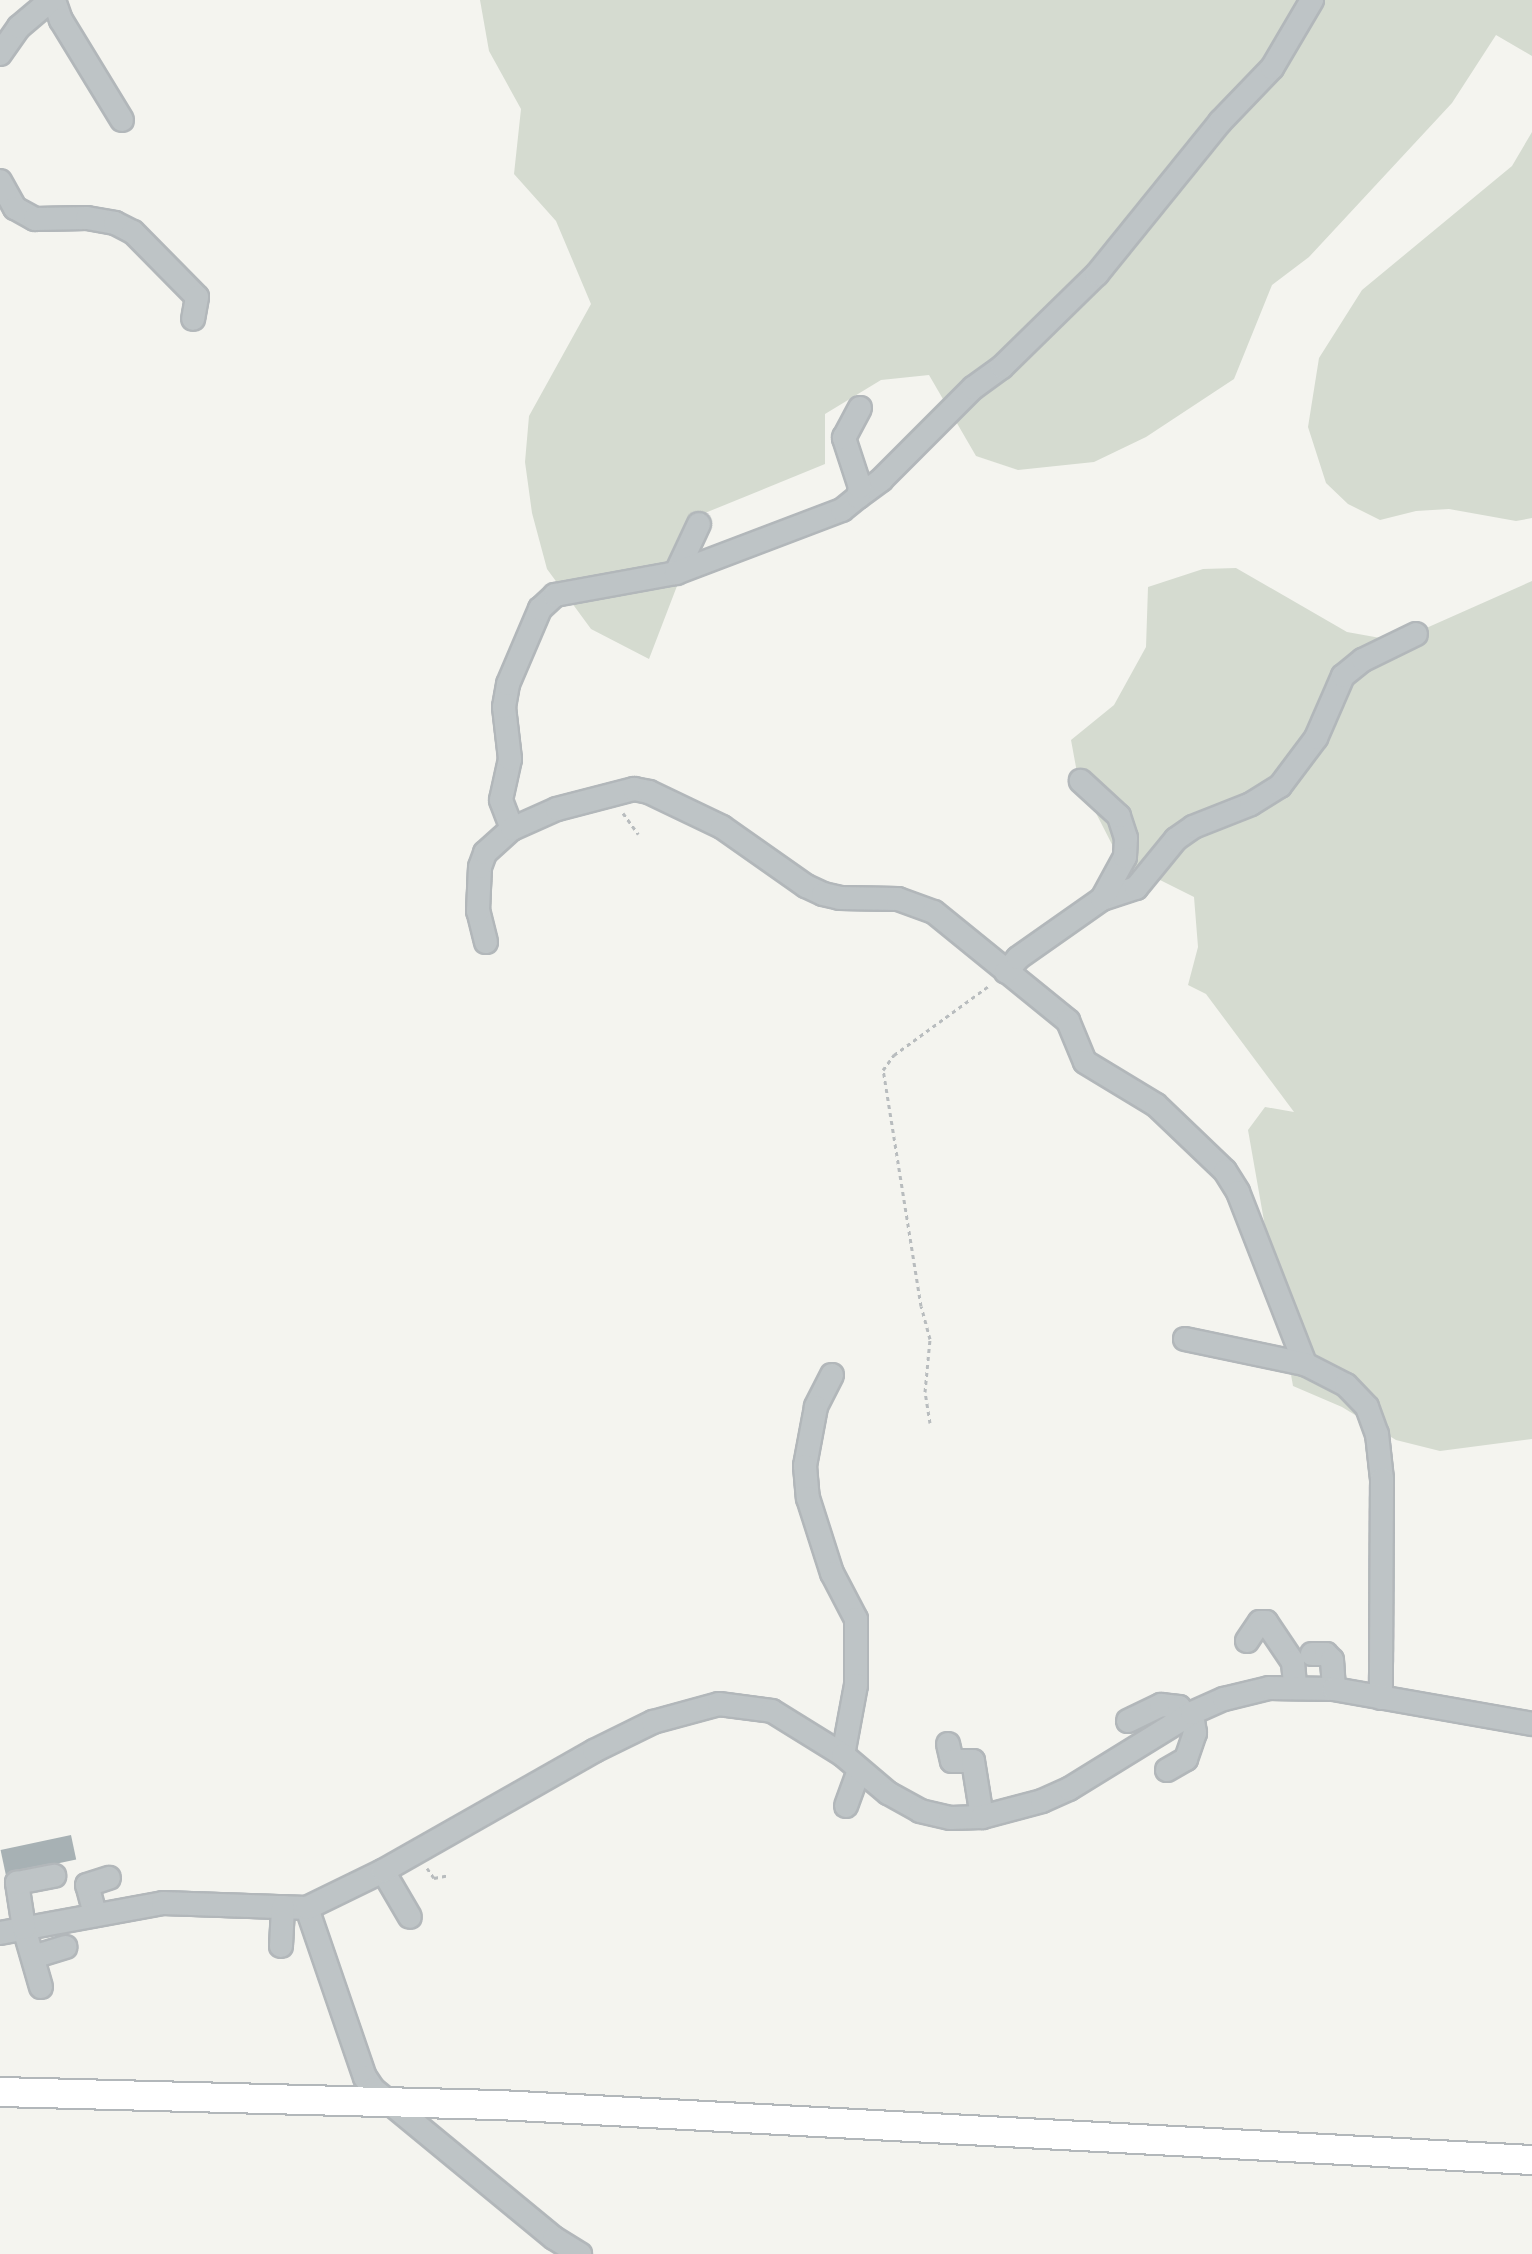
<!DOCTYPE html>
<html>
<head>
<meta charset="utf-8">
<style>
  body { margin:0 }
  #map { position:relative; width:1532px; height:2254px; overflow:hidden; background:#f4f4ef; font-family:Roboto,sans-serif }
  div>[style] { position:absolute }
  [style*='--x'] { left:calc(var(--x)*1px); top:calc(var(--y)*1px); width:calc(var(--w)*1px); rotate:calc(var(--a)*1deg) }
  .green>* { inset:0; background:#d5dbd0 }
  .building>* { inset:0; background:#a7b1b4; transform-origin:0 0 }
  .path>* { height:3px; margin-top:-1.5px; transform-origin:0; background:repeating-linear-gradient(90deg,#b8bcbe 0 4px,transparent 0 8px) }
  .roads { filter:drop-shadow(2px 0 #b2b7ba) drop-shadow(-2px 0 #b2b7ba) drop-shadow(0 2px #b2b7ba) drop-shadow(0 -2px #b2b7ba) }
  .minor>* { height:22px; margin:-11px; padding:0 11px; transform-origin:11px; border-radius:11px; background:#bec4c6 }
  .major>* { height:28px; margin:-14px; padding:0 14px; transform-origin:14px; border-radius:14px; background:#fff }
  span { translate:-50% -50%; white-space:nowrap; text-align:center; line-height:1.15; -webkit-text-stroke:8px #fff; paint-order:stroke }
</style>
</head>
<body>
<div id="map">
  <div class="green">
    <div style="clip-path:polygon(480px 0,1532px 0,1532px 56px,1496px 35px,1452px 103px,1309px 257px,1272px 285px,1234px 379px,1146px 437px,1094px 462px,1018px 470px,976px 456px,929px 375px,881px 380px,825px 414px,825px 464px,705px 513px,649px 659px,591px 629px,547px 569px,532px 513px,525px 462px,529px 416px,591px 304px,556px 221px,514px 174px,521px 109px,489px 51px)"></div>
    <div style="clip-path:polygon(1532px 132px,1532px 518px,1516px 521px,1449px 509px,1416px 511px,1380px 520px,1348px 504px,1326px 483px,1308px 427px,1319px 358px,1362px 290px,1512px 166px)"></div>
    <div style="clip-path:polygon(1236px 568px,1347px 632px,1397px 641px,1532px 581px,1532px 1439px,1440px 1451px,1396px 1440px,1342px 1407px,1293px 1386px,1248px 1130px,1265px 1107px,1294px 1112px,1206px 994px,1188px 985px,1198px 947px,1194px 897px,1120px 860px,1078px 778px,1071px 740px,1114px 705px,1146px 647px,1148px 587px,1203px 569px)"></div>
  </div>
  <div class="building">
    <div style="left:71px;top:1835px;width:25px;height:72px;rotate:78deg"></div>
  </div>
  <div class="path">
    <div style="--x:623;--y:813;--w:26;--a:54"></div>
    <div style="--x:930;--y:1423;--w:31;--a:-99"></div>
    <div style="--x:925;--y:1392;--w:53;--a:-84.6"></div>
    <div style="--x:930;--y:1339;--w:34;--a:-105"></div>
    <div style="--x:921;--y:1306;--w:239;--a:-99.1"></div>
    <div style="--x:883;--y:1070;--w:19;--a:-54"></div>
    <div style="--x:894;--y:1055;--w:119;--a:-36.1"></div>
    <div style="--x:427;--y:1868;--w:12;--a:55"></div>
    <div style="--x:434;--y:1878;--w:16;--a:-11"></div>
  </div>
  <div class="roads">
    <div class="minor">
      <div style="--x:54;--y:0;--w:21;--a:71"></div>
      <div style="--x:61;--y:20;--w:117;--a:58.6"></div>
      <div style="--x:0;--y:54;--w:33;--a:-55"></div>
      <div style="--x:19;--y:27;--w:42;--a:-40.2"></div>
      <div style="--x:0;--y:181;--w:31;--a:61"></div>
      <div style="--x:15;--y:208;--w:23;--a:29"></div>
      <div style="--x:35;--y:219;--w:52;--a:-1.1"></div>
      <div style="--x:87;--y:218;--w:28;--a:10"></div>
      <div style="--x:115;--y:223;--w:20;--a:27"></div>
      <div style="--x:133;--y:232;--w:91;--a:45.4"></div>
      <div style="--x:197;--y:297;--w:22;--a:100"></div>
      <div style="--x:858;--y:497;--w:29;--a:-36"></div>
      <div style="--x:881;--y:480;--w:130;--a:-45"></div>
      <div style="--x:973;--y:388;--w:36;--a:-36"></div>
      <div style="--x:1002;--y:367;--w:133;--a:-44.4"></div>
      <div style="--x:1097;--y:274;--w:196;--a:-51"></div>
      <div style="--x:1220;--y:122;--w:75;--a:-46.1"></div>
      <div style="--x:1272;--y:68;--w:79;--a:-59.5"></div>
      <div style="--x:676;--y:573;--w:54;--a:-64.9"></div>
      <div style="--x:512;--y:829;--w:31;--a:-111"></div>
      <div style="--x:501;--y:800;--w:42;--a:-77.6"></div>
      <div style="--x:510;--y:759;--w:52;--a:-96.6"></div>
      <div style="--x:504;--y:707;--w:23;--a:-80"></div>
      <div style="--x:508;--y:684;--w:82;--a:-66.9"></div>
      <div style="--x:540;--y:609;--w:21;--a:-43"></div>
      <div style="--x:555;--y:595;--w:123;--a:-10.3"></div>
      <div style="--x:676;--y:573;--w:178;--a:-20.8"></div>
      <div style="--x:842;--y:510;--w:21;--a:-39"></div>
      <div style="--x:858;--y:497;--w:10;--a:-79"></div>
      <div style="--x:860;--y:487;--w:52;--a:-108.1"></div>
      <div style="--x:844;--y:438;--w:34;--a:-62"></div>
      <div style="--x:1102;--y:899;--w:36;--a:-18"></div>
      <div style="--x:1136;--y:888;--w:63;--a:-50.8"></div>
      <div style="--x:1176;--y:839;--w:21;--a:-35"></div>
      <div style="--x:1193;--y:827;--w:62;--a:-21.6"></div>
      <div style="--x:1251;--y:804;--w:34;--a:-32"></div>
      <div style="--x:1280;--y:786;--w:60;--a:-53.1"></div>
      <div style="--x:1316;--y:738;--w:68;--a:-66.5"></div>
      <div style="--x:1343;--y:676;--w:26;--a:-39"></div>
      <div style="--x:1363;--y:660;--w:59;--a:-26.1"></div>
      <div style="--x:486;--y:942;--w:32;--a:-104"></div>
      <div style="--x:478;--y:911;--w:44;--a:-87.4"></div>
      <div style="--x:480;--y:867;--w:15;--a:-70"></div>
      <div style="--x:485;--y:853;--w:36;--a:-42"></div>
      <div style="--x:512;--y:829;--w:49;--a:-24"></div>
      <div style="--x:557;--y:809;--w:80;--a:-14.6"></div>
      <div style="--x:634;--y:789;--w:15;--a:11"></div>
      <div style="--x:649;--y:792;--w:81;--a:25.6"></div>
      <div style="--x:722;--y:827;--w:103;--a:35.1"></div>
      <div style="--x:806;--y:886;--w:19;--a:25"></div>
      <div style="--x:823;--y:894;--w:17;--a:13"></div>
      <div style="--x:840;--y:898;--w:58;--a:1"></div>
      <div style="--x:898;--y:899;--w:38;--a:20"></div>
      <div style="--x:934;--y:912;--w:173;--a:39.1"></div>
      <div style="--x:1068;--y:1021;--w:44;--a:67.5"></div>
      <div style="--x:1085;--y:1062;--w:83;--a:31.2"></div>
      <div style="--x:1156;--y:1105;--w:95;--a:43.7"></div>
      <div style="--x:1225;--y:1171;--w:25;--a:58"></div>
      <div style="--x:1238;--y:1192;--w:185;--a:68.7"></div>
      <div style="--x:1305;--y:1364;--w:46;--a:27.1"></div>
      <div style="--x:1346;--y:1385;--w:30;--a:46"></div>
      <div style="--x:1367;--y:1407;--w:29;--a:70"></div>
      <div style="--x:1377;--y:1434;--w:45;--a:83.7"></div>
      <div style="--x:1382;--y:1479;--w:219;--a:90.3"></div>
      <div style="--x:1006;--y:972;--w:18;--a:-49"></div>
      <div style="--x:1018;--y:958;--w:103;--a:-35.1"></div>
      <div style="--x:1102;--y:899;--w:48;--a:-61.3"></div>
      <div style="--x:1125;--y:857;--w:19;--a:-87"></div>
      <div style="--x:1126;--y:838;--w:23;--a:-108"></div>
      <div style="--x:1119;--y:816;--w:52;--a:-137.4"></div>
      <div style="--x:1185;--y:1339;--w:123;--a:11.8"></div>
      <div style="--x:832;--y:1375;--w:36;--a:117"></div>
      <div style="--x:816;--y:1407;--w:60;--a:100.6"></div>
      <div style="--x:805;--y:1466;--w:32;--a:85"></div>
      <div style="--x:808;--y:1498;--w:79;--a:72.3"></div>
      <div style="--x:832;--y:1573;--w:52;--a:62.4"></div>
      <div style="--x:856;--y:1619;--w:66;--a:90"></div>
      <div style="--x:856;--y:1685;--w:71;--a:100.5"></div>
      <div style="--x:1247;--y:1641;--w:23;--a:-56"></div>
      <div style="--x:1260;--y:1622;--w:6;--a:0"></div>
      <div style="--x:1266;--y:1622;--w:48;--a:56"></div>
      <div style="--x:1293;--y:1662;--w:24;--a:85"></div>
      <div style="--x:1312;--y:1654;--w:14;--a:0"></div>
      <div style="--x:1326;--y:1654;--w:8;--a:45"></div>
      <div style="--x:1332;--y:1660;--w:29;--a:86"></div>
      <div style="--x:1128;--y:1721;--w:37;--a:-26"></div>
      <div style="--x:1161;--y:1705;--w:18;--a:6"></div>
      <div style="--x:1179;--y:1707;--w:12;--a:59"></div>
      <div style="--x:948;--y:1744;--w:17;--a:77"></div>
      <div style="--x:952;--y:1761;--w:21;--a:0"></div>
      <div style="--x:973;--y:1761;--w:57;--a:80.9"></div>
      <div style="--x:1167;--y:1770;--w:22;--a:-30"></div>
      <div style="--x:1186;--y:1759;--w:28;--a:-71"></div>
      <div style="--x:1195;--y:1733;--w:20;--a:-99"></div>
      <div style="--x:846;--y:1806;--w:38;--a:-70"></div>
      <div style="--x:383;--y:1871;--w:53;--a:59.6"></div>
      <div style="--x:307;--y:1908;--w:179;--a:71.1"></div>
      <div style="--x:365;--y:2077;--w:14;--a:56"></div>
      <div style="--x:373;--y:2089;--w:234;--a:39.5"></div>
      <div style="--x:554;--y:2238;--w:31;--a:32"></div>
      <div style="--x:95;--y:1914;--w:30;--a:-105"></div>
      <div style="--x:87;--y:1885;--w:23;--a:-18"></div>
      <div style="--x:0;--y:1933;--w:166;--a:-10.4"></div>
      <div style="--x:163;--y:1903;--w:144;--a:2"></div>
      <div style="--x:307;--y:1908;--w:85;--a:-26"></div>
      <div style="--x:383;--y:1871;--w:243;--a:-29.6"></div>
      <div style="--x:594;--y:1751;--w:66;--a:-26.2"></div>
      <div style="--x:653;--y:1722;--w:68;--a:-15.3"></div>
      <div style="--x:719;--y:1704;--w:53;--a:7.5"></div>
      <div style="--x:772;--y:1711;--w:84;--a:31.8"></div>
      <div style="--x:843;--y:1755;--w:59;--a:40.2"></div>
      <div style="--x:888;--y:1793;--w:37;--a:29"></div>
      <div style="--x:920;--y:1811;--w:31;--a:13"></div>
      <div style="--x:950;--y:1818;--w:32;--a:-2"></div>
      <div style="--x:982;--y:1817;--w:62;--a:-14.9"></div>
      <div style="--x:1042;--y:1801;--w:30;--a:-24"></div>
      <div style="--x:1069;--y:1789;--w:145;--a:-31.7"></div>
      <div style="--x:1192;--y:1713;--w:35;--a:-24"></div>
      <div style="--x:1224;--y:1699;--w:46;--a:-13.7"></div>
      <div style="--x:1269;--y:1688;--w:65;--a:0.9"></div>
      <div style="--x:1334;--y:1689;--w:201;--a:10"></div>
      <div style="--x:281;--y:1946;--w:39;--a:-87"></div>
      <div style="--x:33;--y:1957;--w:34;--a:-17"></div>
      <div style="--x:41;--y:1987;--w:61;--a:-106.1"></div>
      <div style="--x:24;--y:1928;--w:46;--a:-98.8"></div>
      <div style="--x:17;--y:1883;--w:38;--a:-11"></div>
    </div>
    <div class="major">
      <div style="--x:0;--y:2092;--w:499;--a:1.5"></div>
      <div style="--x:499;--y:2105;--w:1034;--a:3.05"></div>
    </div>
  </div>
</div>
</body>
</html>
